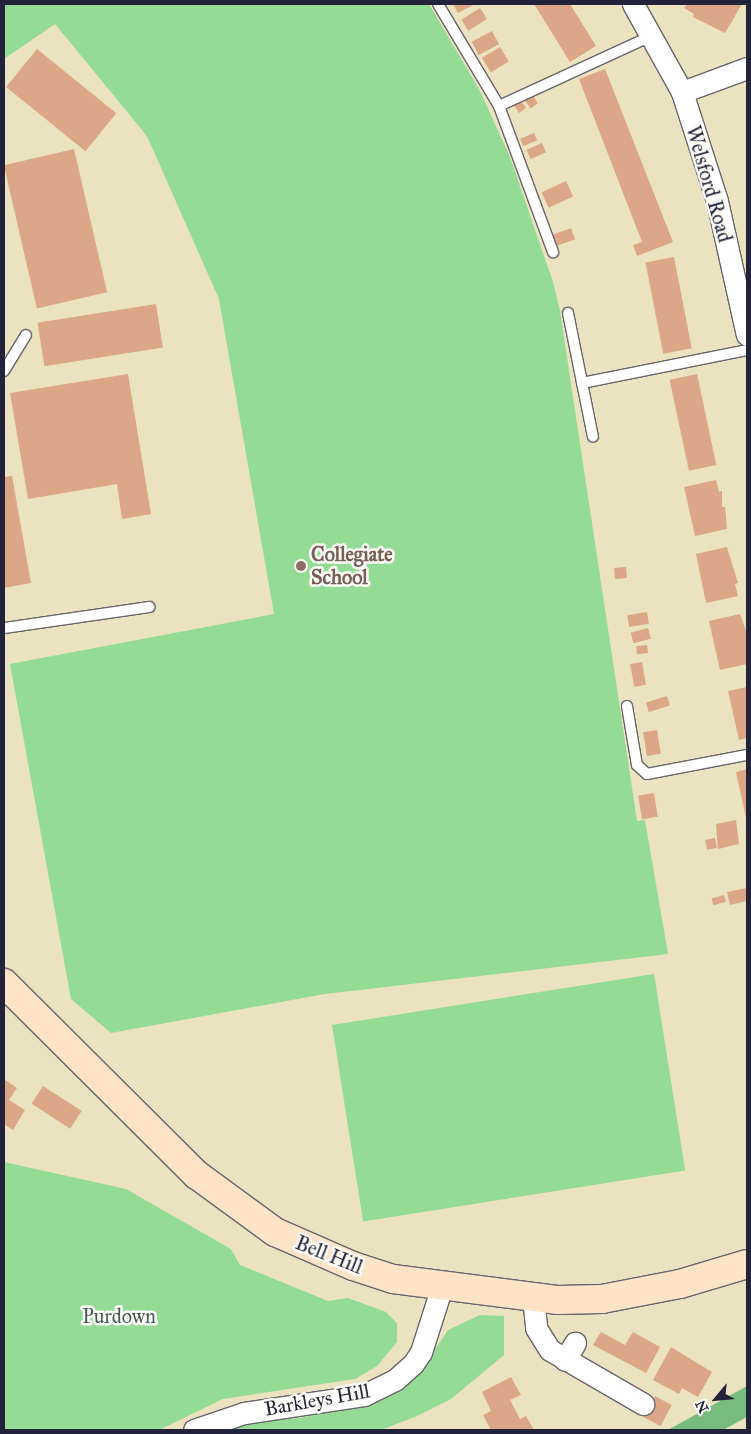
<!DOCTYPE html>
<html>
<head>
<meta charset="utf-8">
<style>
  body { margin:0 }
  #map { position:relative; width:751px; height:1434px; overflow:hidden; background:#ebe2c0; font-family:"IM FELL Great Primer",serif }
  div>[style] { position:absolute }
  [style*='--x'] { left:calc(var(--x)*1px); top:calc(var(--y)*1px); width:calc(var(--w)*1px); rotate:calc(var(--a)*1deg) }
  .green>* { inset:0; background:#94db96; transform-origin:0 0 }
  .forest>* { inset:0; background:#77bb7f }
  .building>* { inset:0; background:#dca786; transform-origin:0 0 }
  .roads { filter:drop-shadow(1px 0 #68656a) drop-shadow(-1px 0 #68656a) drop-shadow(0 1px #68656a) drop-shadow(0 -1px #68656a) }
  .service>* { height:10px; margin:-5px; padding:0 5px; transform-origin:5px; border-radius:5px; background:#fff }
  .minor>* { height:21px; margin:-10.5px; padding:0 10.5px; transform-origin:10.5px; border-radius:10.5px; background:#fff }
  .secondary>* { height:28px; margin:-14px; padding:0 14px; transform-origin:14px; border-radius:14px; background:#fee4c6 }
  .dots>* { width:14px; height:14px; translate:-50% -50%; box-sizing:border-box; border:2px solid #fdfcf7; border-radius:50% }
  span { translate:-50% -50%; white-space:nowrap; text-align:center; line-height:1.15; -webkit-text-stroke:5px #fdfcf7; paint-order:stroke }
  .street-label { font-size:20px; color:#22223b }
  .education-label { font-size:20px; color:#785e54; font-weight:700 }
  .left { translate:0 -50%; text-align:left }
  .park-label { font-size:20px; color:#445a56 }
  .frame { position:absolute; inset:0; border:5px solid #22223b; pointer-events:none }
  .north { position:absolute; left:691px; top:1374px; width:50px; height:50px; -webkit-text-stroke:4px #fdfcf7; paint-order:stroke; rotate:242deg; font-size:14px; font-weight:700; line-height:20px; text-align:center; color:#22223b }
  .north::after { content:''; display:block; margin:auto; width:18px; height:22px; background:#22223b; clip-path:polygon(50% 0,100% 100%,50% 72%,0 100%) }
</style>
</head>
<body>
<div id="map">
  <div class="green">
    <div style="clip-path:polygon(4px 4px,429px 4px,479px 89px,510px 157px,553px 282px,560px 311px,637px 821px,645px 820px,668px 954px,325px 994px,111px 1033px,71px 999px,10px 664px,274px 614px,219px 299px,147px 136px,55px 24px,4px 59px)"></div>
    <div style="left:654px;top:974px;width:199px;height:326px;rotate:81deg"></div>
    <div style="clip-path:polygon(4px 1162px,126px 1189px,231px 1249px,240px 1265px,328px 1301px,348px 1298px,386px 1312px,397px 1323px,397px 1342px,377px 1366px,355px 1379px,223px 1399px,159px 1430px,4px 1430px)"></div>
    <div style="clip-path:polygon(480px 1315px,504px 1316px,504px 1355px,451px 1399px,417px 1416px,381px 1430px,224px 1430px,251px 1421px,300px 1418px,370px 1402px,430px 1357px,448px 1330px)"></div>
  </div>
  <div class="forest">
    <div style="clip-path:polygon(747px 1386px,747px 1417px,723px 1430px,668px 1430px)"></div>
  </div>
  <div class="building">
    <div style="clip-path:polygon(453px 4px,475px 4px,458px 13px)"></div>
    <div style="clip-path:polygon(534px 4px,570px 4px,596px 46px,570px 62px)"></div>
    <div style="clip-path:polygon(687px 4px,742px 4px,725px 33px,693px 17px,694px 14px,684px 8px)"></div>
    <div style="left:480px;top:8px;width:13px;height:22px;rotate:58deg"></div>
    <div style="left:492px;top:31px;width:15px;height:23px;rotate:62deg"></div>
    <div style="left:500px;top:47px;width:17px;height:21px;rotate:59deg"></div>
    <div style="left:37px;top:49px;width:102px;height:49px;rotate:39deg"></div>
    <div style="clip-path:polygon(605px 69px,673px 242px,637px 256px,633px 245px,642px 242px,579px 79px)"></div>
    <div style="left:532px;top:95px;width:10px;height:9px;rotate:53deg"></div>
    <div style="clip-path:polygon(521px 101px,526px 108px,519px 113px,514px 105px)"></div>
    <div style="left:534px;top:133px;width:8px;height:15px;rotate:67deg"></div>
    <div style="left:542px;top:143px;width:10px;height:17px;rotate:66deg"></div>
    <div style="left:74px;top:149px;width:147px;height:72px;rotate:77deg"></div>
    <div style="left:566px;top:181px;width:17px;height:27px;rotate:65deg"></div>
    <div style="left:571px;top:228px;width:12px;height:21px;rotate:70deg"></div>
    <div style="left:674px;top:257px;width:93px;height:29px;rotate:79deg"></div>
    <div style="left:156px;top:304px;width:44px;height:120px;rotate:81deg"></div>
    <div style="clip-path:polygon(128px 374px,151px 514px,122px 519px,117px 484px,28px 499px,10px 393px)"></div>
    <div style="left:697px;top:374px;width:93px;height:28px;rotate:78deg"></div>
    <div style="clip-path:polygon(12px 476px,31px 583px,4px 588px,4px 477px)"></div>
    <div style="clip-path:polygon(716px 480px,719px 492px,722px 491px,722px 507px,725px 507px,727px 529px,695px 536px,684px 487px)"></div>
    <div style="clip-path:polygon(727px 547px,738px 583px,735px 584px,738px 596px,706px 603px,696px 554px)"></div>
    <div style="left:626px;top:567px;width:11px;height:12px;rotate:85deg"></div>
    <div style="left:647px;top:612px;width:12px;height:20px;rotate:81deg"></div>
    <div style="clip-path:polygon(740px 614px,747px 633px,747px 664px,720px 670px,709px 621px)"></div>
    <div style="left:648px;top:628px;width:11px;height:18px;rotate:75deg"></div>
    <div style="left:647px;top:645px;width:8px;height:11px;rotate:83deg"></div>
    <div style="left:642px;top:662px;width:23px;height:12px;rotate:80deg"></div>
    <div style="clip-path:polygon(747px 687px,747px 738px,739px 740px,728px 691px)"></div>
    <div style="left:667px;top:696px;width:10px;height:22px;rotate:73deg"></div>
    <div style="left:657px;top:730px;width:24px;height:14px;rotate:81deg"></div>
    <div style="clip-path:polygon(747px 769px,747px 818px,746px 818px,736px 772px)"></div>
    <div style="left:654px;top:793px;width:24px;height:16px;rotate:81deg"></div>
    <div style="clip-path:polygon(736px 820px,739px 844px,718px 849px,716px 824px)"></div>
    <div style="left:715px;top:838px;width:10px;height:10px;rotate:79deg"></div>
    <div style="clip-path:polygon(747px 888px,747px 901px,730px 905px,727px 892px)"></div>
    <div style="left:724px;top:895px;width:7px;height:13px;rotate:74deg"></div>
    <div style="clip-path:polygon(4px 1079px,17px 1088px,9px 1100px,25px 1110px,13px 1130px,4px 1124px)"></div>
    <div style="left:43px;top:1086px;width:46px;height:21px;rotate:33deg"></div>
    <div style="clip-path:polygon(601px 1332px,625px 1345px,633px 1332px,660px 1347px,646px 1373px,593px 1345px)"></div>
    <div style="clip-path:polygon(671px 1347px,712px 1372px,698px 1397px,682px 1388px,679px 1394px,653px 1380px)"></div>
    <div style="clip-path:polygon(511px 1377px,521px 1395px,510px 1400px,520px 1419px,526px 1416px,534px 1430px,491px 1430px,483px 1415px,491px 1411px,482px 1392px)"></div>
    <div style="left:655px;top:1396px;width:19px;height:24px;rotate:28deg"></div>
  </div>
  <div class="roads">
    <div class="service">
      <div style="--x:438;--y:4;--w:119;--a:59.1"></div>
      <div style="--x:499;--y:106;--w:156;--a:69.7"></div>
      <div style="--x:499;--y:106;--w:167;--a:-24.7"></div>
      <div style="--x:568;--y:313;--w:126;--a:78.6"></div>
      <div style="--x:4;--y:371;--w:42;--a:-58.6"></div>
      <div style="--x:582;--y:383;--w:168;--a:-11.3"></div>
      <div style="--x:4;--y:628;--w:147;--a:-8.2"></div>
      <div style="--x:627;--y:706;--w:60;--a:80.4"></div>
      <div style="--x:637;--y:765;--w:13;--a:42"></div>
      <div style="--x:647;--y:774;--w:102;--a:-10.8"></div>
    </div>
    <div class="minor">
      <div style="--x:633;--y:4;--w:101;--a:60.9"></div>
      <div style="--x:682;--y:92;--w:114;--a:72.2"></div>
      <div style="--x:717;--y:201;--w:137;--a:77.4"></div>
      <div style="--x:682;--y:92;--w:69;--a:-20.3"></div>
      <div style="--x:533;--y:1297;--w:31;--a:84"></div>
      <div style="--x:536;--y:1328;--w:26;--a:58"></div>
      <div style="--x:550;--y:1350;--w:108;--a:30.1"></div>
      <div style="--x:565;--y:1360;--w:20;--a:-60"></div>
      <div style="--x:194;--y:1430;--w:53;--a:-18.8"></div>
      <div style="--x:244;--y:1413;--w:121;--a:-8.5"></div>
      <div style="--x:364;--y:1395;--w:34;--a:-26"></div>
      <div style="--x:395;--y:1380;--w:24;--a:-42"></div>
      <div style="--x:413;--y:1364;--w:14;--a:-56"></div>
      <div style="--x:421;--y:1352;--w:69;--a:-72.3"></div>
    </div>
    <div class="secondary">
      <div style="--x:4;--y:983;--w:272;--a:44.9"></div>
      <div style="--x:197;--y:1175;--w:97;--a:36.2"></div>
      <div style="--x:275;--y:1232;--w:85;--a:23.6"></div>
      <div style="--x:353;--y:1266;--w:42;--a:18"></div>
      <div style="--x:393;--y:1279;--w:165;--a:7.3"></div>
      <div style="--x:557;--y:1300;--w:45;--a:-1.3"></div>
      <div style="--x:602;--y:1299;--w:79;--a:-10.9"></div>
      <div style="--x:680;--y:1284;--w:70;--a:-16.6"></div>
    </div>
  </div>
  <div class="dots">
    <div style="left:301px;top:566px;background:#8d6e63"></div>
  </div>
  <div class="street-label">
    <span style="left:709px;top:184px;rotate:74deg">Welsford Road</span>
    <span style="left:329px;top:1255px;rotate:22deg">Bell Hill</span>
    <span style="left:317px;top:1400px;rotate:-10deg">Barkleys Hill</span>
  </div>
  <div class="education-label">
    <span class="left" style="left:311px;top:566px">Collegiate<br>School</span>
  </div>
  <div class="park-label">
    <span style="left:119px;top:1316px">Purdown</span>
  </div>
  <div class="frame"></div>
  <div class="north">N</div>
</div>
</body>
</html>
